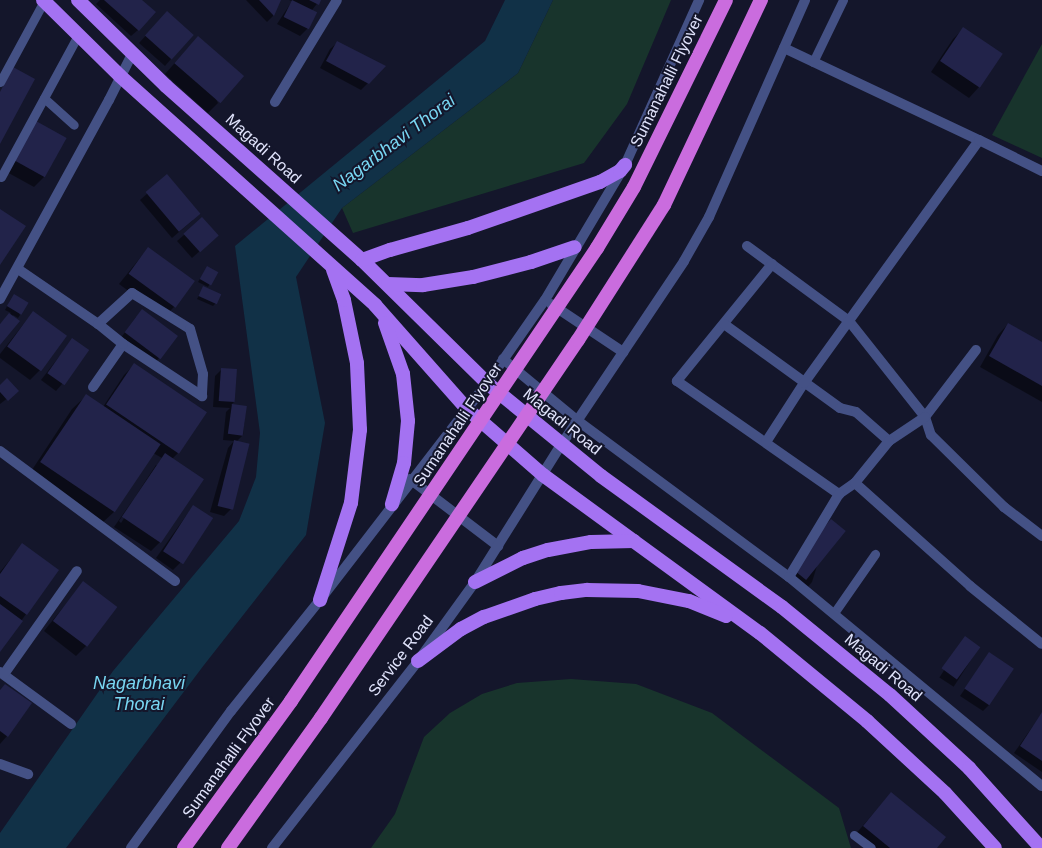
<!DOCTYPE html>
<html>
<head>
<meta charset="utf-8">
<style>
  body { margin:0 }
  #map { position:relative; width:1042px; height:848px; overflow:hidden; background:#14162b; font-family:Arial,sans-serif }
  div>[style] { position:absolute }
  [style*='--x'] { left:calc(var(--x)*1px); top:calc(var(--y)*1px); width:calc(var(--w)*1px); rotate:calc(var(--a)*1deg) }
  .green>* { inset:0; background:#18342c }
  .water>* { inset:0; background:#113147 }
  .shadow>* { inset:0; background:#0007; transform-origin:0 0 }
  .building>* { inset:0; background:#22234a; transform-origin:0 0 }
  .service>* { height:9px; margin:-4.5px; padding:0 4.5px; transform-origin:4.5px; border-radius:4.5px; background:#445185 }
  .minor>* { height:10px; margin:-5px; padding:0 5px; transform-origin:5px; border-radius:5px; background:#445185 }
  .tertiary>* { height:10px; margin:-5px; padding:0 5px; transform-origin:5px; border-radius:5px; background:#445185 }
  .primary>* { height:14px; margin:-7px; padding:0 7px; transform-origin:7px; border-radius:7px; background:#a472f2 }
  .trunk>* { height:14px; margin:-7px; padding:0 7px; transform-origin:7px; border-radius:7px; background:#ca6cde }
  .trunk-bridge>* { height:14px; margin:-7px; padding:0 7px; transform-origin:7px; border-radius:7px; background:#ca6cde }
  span { translate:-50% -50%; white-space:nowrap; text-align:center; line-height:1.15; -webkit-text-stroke:4px #14162b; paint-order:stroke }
  .street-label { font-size:16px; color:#e1e4fc }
  .water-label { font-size:18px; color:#78d6f2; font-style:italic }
</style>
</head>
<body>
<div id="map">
  <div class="green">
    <div style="clip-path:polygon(553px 0,671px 0,627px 104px,584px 163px,353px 233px,342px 208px,518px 73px)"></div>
    <div style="clip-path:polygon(1042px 44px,1042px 158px,992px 135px)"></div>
    <div style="clip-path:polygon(571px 679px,636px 684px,712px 713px,839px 808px,851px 848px,371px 848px,395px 814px,424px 737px,450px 713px,482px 694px,517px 683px)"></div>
  </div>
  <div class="water">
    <div style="clip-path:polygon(505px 0,553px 0,518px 73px,342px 208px,296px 277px,325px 423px,306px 535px,204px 665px,66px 848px,0 848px,0 833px,113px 671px,239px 521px,256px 477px,260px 433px,235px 246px,485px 41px)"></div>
  </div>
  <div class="shadow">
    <div style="clip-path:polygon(100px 0,140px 0,138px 30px,131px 36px,96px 4px)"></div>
    <div style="clip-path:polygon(246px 0,280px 0,273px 16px,267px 22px)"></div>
    <div style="clip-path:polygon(289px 0,320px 0,312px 10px,307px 29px,300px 36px,277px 24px,292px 1px)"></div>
    <div style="clip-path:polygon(160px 20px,171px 59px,165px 66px,139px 43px)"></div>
    <div style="clip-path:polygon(963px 29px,979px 87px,969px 98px,931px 72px,953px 39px)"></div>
    <div style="clip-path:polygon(337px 43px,384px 67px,361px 90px,320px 68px,330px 49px)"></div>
    <div style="clip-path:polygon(188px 48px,218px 103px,208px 113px,165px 74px)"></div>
    <div style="clip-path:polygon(37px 123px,65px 139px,44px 177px,34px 187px,5px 171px)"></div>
    <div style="clip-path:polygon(167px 176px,193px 220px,172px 238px,140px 200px)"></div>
    <div style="clip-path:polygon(184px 235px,210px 242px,192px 258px,177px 241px)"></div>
    <div style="clip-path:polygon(148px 248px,174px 307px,164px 317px,119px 284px)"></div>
    <div style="clip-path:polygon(207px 268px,216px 272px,208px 287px,198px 282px)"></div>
    <div style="clip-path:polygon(204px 287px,216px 303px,213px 306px,197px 299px)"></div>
    <div style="clip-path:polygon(11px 299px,20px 315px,18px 318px,13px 315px,0 343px,0 324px,11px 313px,5px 310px)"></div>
    <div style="clip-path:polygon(33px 312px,40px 370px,30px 380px,0 358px,0 354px)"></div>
    <div style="clip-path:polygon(136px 317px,177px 336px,154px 364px,120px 339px)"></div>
    <div style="clip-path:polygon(1008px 324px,1042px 344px,1042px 402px,980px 367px,998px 335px)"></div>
    <div style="clip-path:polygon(72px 340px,62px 384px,56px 391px,41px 380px)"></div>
    <div style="clip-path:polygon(evenodd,134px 365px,178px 453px,172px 459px,202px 479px,161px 541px,151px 551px,114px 527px,162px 458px,153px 453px,115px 511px,101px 524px,28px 476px,72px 409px,86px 396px,103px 407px,124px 375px,134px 365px,156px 465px,159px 465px,121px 523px,119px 521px,156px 465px)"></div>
    <div style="clip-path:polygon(222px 369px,235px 401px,231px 405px,246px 407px,243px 435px,236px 442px,231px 509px,224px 516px,210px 512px,228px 448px,234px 441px,223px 440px,226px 412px,230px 408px,213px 407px,215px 376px)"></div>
    <div style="clip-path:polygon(0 387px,17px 391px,0 404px)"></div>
    <div style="clip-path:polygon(193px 506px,180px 563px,173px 570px,156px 558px)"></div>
    <div style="clip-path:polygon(831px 521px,812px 582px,806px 589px,791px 579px)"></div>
    <div style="clip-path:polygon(22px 545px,58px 570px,0 650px,0 572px)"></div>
    <div style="clip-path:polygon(83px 583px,86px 646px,76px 656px,44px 631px)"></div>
    <div style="left:965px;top:638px;width:17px;height:47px;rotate:33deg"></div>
    <div style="clip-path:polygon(989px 654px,989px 705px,983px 711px,960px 696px)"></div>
    <div style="clip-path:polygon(5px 685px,7px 736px,0 744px,0 690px)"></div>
    <div style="clip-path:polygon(1042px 713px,1042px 772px,1014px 753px)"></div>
    <div style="clip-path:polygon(891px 793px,936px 848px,868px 848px,854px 836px)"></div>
  </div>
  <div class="building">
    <div style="clip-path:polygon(104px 0,142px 0,156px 12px,139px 31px)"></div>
    <div style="clip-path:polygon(259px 0,281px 0,274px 16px)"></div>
    <div style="left:292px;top:0;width:28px;height:19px;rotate:26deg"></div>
    <div style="clip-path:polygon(309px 0,321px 0,319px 5px)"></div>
    <div style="left:167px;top:11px;width:36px;height:33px;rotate:42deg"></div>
    <div style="left:963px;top:27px;width:48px;height:41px;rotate:34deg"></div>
    <div style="left:198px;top:36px;width:61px;height:36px;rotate:41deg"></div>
    <div style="clip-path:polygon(337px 41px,386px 66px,369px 84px,326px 61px)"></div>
    <div style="clip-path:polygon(13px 67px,35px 79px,0 144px,0 92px)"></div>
    <div style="left:36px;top:121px;width:35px;height:45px;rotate:29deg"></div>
    <div style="left:167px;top:174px;width:52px;height:28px;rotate:50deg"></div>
    <div style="clip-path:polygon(0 209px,26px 226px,0 265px)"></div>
    <div style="left:202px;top:217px;width:25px;height:25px;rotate:48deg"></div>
    <div style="left:148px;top:247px;width:58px;height:33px;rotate:36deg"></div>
    <div style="left:207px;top:266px;width:13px;height:15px;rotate:29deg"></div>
    <div style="left:203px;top:286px;width:20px;height:11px;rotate:24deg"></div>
    <div style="left:14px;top:294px;width:17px;height:14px;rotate:31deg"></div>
    <div style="left:142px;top:309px;width:45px;height:29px;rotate:37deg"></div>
    <div style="left:33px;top:311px;width:42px;height:44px;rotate:36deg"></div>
    <div style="clip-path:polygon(9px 313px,20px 321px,0 345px,0 324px)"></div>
    <div style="clip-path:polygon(1008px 323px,1042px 342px,1042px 386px,989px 356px)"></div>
    <div style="left:72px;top:338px;width:21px;height:43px;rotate:35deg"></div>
    <div style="left:134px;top:363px;width:88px;height:50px;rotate:34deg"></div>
    <div style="left:221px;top:368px;width:16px;height:33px;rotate:4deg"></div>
    <div style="clip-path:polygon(7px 378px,19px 391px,8px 401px,0 392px,0 385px)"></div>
    <div style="left:86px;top:394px;width:90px;height:82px;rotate:34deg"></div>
    <div style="left:232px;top:404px;width:15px;height:30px;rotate:8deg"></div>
    <div style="left:234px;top:440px;width:16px;height:68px;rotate:14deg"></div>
    <div style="left:165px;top:453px;width:47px;height:77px;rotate:34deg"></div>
    <div style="left:193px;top:505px;width:24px;height:55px;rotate:33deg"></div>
    <div style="left:831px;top:519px;width:19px;height:63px;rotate:39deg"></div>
    <div style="clip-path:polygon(22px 543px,59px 570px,27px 615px,0 596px,0 574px)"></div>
    <div style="left:83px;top:581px;width:43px;height:50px;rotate:37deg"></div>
    <div style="clip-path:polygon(0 604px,23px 621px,0 652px)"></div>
    <div style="left:965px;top:636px;width:19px;height:40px;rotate:36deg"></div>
    <div style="left:989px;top:652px;width:30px;height:44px;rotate:34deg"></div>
    <div style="clip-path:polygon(5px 684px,32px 703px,8px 737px,0 731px,0 690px)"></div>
    <div style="clip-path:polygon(1042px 712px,1042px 761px,1020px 746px)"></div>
    <div style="clip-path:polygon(891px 792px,946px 837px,937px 848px,890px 848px,863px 826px)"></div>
  </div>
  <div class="service">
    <div style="--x:813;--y:62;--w:69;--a:-64.2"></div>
    <div style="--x:0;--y:82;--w:92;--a:-61.5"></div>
    <div style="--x:44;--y:98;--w:40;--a:42"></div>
    <div style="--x:1;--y:177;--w:162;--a:-61.5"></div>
    <div style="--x:834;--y:613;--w:72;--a:-55.2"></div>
    <div style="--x:854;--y:835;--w:21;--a:37"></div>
  </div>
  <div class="minor">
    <div style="--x:784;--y:48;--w:216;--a:25.3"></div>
    <div style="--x:275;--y:102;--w:119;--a:-58.7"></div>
    <div style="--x:747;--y:246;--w:127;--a:36.3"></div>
    <div style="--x:849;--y:321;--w:122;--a:51.6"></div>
    <div style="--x:925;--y:417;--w:19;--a:72"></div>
    <div style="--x:931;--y:435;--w:103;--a:44.6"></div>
    <div style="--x:1004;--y:507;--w:48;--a:37.3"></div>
    <div style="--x:772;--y:264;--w:151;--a:129.1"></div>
    <div style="--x:677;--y:381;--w:198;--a:34.9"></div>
    <div style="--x:839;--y:494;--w:19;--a:-35"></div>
    <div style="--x:18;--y:269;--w:97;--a:34.5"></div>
    <div style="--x:98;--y:324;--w:46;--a:-42.4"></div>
    <div style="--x:132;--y:293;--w:68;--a:31.8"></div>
    <div style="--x:190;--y:329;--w:47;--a:73.9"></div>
    <div style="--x:203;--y:374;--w:22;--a:93"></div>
    <div style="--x:0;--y:299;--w:227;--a:-61.3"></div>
    <div style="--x:109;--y:100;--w:51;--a:-63.4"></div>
    <div style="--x:724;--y:324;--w:143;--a:35.9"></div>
    <div style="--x:840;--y:408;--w:16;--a:14"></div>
    <div style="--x:856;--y:412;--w:44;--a:41.3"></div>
    <div style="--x:123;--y:344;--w:95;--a:33.4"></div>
    <div style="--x:976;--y:350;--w:84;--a:127.3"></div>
    <div style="--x:925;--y:417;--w:43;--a:146.3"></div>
    <div style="--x:889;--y:441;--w:54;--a:129"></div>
    <div style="--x:855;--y:483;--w:154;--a:41.8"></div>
    <div style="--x:970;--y:586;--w:92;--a:38.9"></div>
    <div style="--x:93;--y:387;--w:52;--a:-55.1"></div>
    <div style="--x:123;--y:344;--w:32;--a:-141"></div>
    <div style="--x:766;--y:442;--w:70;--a:-57.2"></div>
    <div style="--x:804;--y:383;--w:299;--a:-54.2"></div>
    <div style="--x:979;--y:140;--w:70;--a:26.2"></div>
    <div style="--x:0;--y:451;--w:218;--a:36.6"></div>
    <div style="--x:789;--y:577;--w:97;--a:-58.9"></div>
    <div style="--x:0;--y:672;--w:88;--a:36.2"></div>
    <div style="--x:4;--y:674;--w:126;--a:-54.7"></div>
    <div style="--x:0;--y:764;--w:30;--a:20"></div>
  </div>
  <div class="tertiary">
    <div style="--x:551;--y:304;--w:87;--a:33.7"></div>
    <div style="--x:503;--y:359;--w:97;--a:39.6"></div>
    <div style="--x:578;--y:421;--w:262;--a:36.5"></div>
    <div style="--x:789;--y:577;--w:328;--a:39.6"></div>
    <div style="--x:410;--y:479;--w:111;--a:37.3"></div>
    <div style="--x:131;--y:848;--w:170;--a:-53.9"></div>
    <div style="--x:231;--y:711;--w:142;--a:-51.3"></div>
    <div style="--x:320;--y:600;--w:274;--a:-52.4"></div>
    <div style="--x:487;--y:383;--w:101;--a:-55.1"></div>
    <div style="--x:545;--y:300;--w:157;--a:-59.3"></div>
    <div style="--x:625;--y:165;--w:181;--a:-65.8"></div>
    <div style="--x:272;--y:848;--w:237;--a:-52"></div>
    <div style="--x:418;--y:661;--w:97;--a:-54.2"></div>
    <div style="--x:475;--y:582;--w:162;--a:-57.9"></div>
    <div style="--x:561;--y:445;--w:221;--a:-56.2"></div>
    <div style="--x:684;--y:261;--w:51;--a:-60.4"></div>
    <div style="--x:709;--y:217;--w:237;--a:-66.1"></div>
  </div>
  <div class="primary">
    <div style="--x:43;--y:0;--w:108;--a:44.6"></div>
    <div style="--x:120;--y:76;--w:343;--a:41.9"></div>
    <div style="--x:375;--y:305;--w:137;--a:48.5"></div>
    <div style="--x:466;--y:408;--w:102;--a:41"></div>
    <div style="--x:543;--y:475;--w:268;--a:36.1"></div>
    <div style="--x:760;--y:633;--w:139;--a:39.4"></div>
    <div style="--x:867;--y:721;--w:106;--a:42.7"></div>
    <div style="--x:945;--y:793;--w:74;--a:47.7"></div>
    <div style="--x:78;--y:0;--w:123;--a:44.3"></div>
    <div style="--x:166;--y:86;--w:262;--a:41.6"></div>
    <div style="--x:362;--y:260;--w:175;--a:44.5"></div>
    <div style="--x:487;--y:383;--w:147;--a:39.2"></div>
    <div style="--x:601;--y:476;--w:223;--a:35.9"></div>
    <div style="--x:782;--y:607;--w:139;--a:39.2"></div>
    <div style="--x:890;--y:695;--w:108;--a:42.7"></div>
    <div style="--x:969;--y:768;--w:108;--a:48"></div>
    <div style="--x:362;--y:260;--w:30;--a:-20"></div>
    <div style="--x:390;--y:250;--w:81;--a:-15.8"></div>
    <div style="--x:468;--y:228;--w:140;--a:-19.2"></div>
    <div style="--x:600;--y:182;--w:23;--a:-29"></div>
    <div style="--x:620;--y:171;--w:8;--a:-50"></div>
    <div style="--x:388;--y:284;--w:35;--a:2"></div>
    <div style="--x:423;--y:285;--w:51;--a:-9.1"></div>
    <div style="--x:473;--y:277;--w:60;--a:-14.5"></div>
    <div style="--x:531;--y:262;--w:46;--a:-18.8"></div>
    <div style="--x:385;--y:323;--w:54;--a:70.6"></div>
    <div style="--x:403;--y:374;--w:47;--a:83.9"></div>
    <div style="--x:408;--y:421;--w:42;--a:95.4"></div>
    <div style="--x:404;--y:463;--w:43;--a:106.3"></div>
    <div style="--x:475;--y:582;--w:54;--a:-26.6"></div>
    <div style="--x:523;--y:558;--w:26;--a:-18"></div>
    <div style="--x:548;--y:550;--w:44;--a:-10.5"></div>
    <div style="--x:591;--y:542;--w:43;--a:-1.3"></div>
    <div style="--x:320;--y:600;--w:102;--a:-72.3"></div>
    <div style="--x:351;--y:503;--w:74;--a:-83"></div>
    <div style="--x:360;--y:430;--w:67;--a:-92.6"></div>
    <div style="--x:357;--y:363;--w:64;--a:-101.7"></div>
    <div style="--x:344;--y:300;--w:32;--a:-110"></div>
    <div style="--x:418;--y:661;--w:54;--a:-36.7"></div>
    <div style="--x:461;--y:629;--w:26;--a:-28"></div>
    <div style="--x:484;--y:617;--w:54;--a:-19.4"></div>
    <div style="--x:535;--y:599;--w:27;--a:-13"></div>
    <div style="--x:561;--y:593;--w:26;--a:-7"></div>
    <div style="--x:587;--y:590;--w:51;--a:1.1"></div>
    <div style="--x:638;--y:591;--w:52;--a:11.1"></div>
    <div style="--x:689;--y:601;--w:40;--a:22"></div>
  </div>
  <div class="trunk">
    <div style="--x:184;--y:848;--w:182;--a:-53.9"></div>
    <div style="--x:228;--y:848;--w:160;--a:-54.4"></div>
  </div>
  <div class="trunk-bridge">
    <div style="--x:291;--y:701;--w:547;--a:-55.96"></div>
    <div style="--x:597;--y:248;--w:71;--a:-58.8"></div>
    <div style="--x:634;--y:187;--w:208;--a:-63.8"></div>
    <div style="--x:321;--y:718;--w:457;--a:-55.8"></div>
    <div style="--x:578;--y:340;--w:160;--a:-57.5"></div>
    <div style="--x:664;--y:205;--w:227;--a:-64.7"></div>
  </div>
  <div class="street-label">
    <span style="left:667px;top:81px;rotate:-64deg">Sumanahalli Flyover</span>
    <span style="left:263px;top:149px;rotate:42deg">Magadi Road</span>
    <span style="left:562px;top:422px;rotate:39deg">Magadi Road</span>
    <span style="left:458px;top:425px;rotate:-56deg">Sumanahalli Flyover</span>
    <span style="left:401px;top:656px;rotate:-53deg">Service Road</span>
    <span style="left:883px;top:668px;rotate:40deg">Magadi Road</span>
    <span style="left:229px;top:758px;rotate:-54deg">Sumanahalli Flyover</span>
  </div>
  <div class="water-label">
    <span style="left:394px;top:143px;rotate:-37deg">Nagarbhavi Thorai</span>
    <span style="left:139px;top:694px">Nagarbhavi<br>Thorai</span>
  </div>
</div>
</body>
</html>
